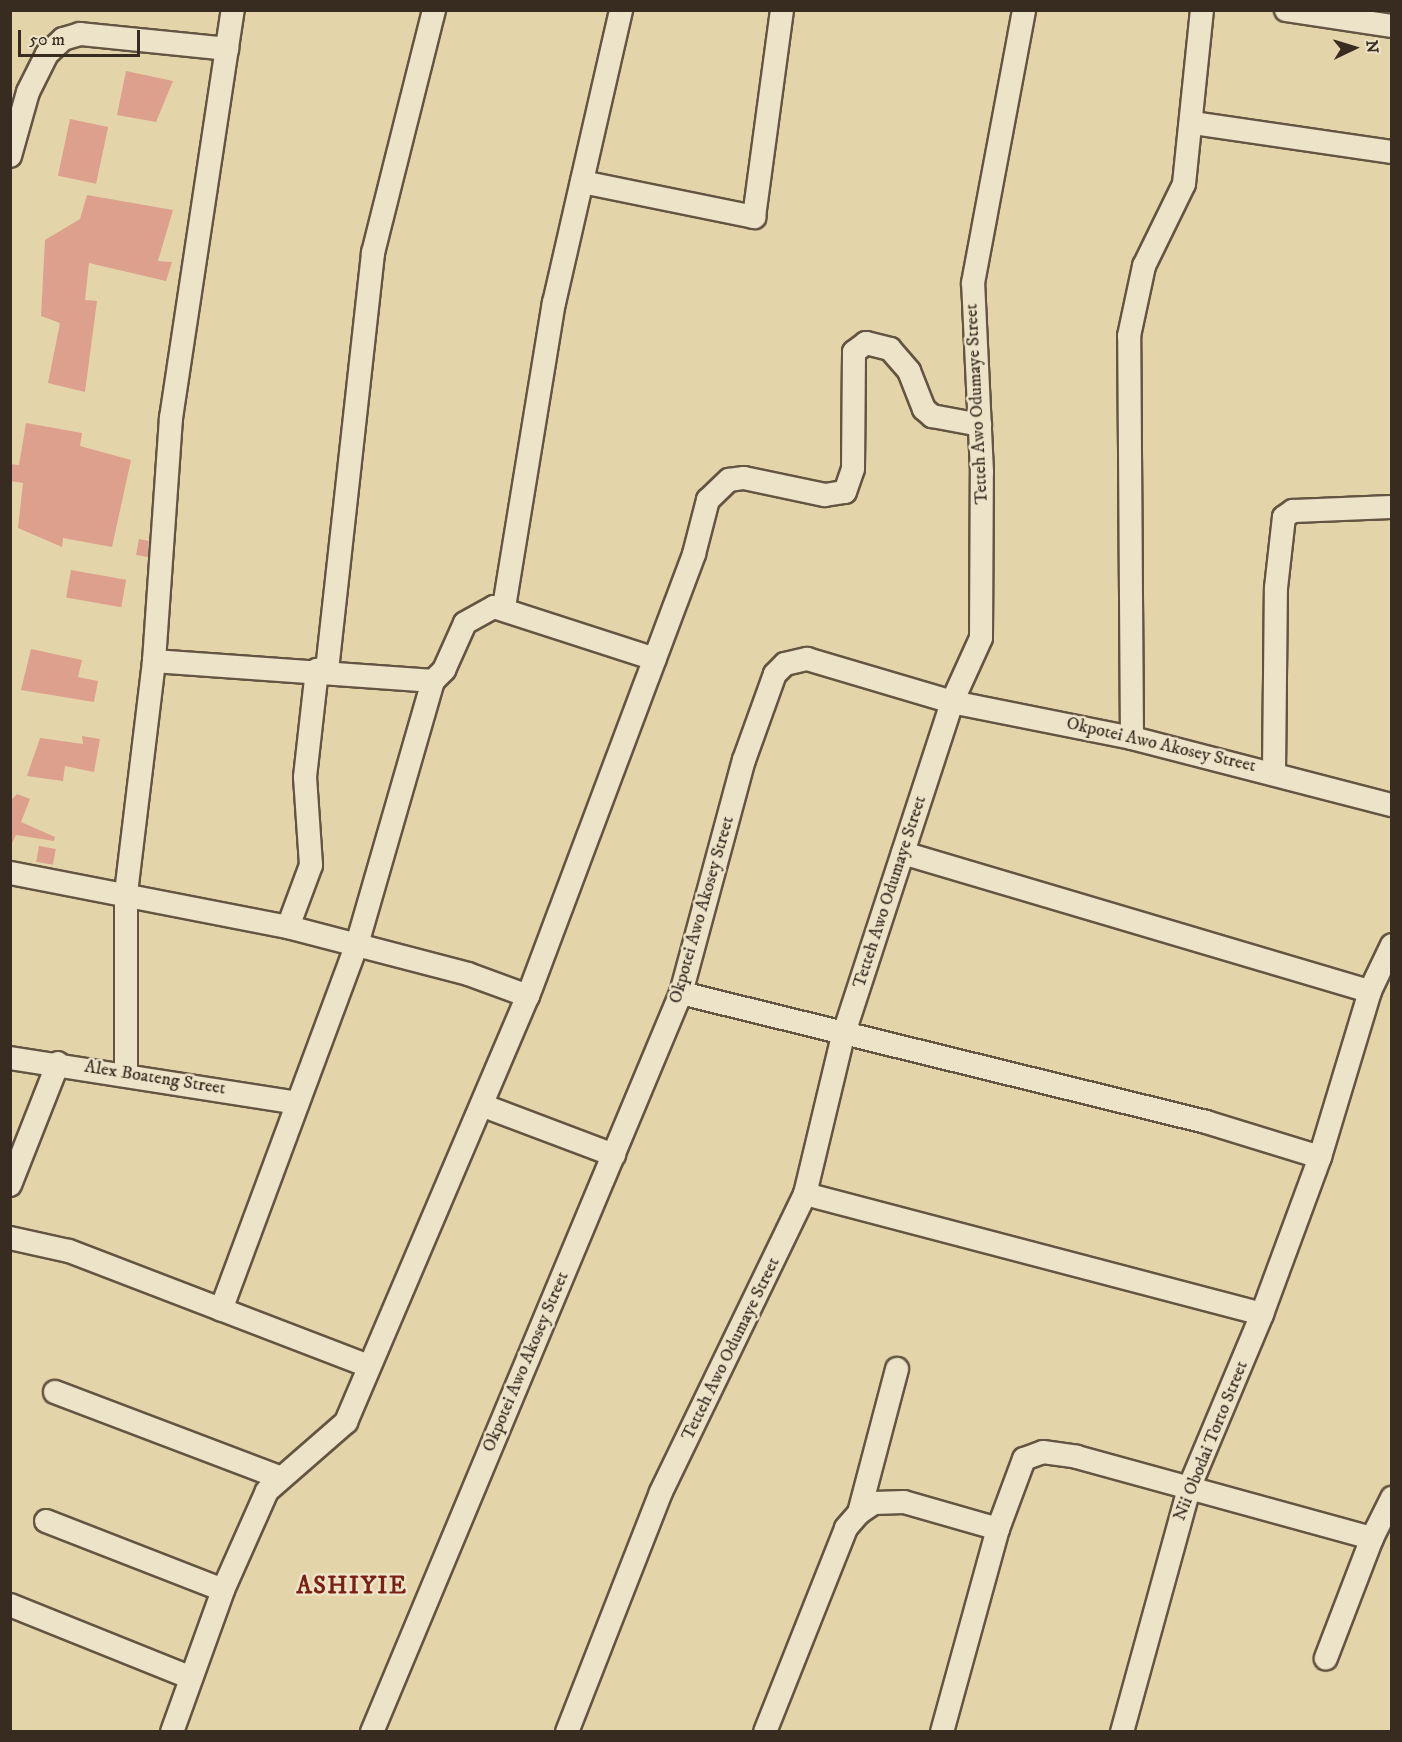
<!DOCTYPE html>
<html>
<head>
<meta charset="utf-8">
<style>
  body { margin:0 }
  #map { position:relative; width:1402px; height:1742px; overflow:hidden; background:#e4d4aa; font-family:"IM FELL DW Pica",serif }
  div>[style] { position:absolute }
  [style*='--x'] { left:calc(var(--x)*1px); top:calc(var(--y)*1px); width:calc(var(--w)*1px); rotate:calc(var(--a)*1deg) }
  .building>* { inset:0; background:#dda08c; transform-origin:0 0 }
  .roads { filter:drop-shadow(2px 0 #635542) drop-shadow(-2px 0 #635542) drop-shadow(0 2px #635542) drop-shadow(0 -2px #635542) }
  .minor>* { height:22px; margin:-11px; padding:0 11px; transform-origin:11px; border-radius:11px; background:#ede3c8 }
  span { translate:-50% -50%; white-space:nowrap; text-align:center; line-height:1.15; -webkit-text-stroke:5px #ede3c8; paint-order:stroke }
  .street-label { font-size:18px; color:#382b20 }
  .district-label { font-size:24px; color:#7a1f14; font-weight:700; letter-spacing:1.5px }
  .frame { position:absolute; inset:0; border:12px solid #382b20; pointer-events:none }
  .north { position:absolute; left:1324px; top:18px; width:60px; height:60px; -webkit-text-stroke:4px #ede3c8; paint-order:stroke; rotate:86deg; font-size:16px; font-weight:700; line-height:24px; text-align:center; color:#382b20 }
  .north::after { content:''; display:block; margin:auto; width:21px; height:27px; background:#382b20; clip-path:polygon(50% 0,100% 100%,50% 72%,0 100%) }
  .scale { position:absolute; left:18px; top:30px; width:122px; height:27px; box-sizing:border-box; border:3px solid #382b20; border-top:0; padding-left:8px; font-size:18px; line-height:21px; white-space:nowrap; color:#382b20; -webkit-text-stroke:4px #ede3c8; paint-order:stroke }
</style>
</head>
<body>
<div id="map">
  <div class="building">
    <div style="clip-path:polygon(126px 71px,173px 81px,156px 122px,117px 115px)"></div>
    <div style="left:70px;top:119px;width:39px;height:58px;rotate:12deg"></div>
    <div style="clip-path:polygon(87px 195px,173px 210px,158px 261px,172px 262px,166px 281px,89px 263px,85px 300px,97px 301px,85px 392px,48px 383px,60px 323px,41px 316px,45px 240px,80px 219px)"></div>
    <div style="clip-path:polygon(26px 423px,82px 433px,80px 446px,131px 460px,112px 547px,63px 538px,62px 547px,18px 528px,23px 483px,10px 481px,10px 464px,19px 465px)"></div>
    <div style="clip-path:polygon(139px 539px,149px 541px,148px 557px,136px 555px)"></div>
    <div style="left:71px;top:570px;width:56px;height:28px;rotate:10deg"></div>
    <div style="clip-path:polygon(31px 649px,82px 660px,78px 677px,98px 681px,94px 702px,21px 690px)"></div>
    <div style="clip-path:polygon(82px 736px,100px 739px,94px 772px,65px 766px,63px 781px,27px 776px,40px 738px,83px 744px)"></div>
    <div style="clip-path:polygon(17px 794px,30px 799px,21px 822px,55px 837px,54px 841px,16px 835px,10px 847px,10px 801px)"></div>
    <div style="left:39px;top:846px;width:17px;height:16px;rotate:10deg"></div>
  </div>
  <div class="roads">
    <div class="minor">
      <div style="--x:1286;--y:10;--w:107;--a:8.6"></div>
      <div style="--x:1193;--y:123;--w:201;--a:8.3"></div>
      <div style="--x:10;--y:156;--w:66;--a:-74.3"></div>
      <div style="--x:28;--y:92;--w:42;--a:-63.4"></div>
      <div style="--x:47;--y:54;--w:22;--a:-43"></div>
      <div style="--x:63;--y:39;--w:18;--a:-16"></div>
      <div style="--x:80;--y:34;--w:148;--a:5.8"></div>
      <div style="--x:582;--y:182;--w:176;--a:11.5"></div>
      <div style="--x:754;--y:217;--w:209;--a:-82.3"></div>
      <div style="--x:504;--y:607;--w:308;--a:-80.7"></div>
      <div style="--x:554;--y:303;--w:301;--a:-77.1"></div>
      <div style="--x:154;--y:661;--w:280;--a:4.1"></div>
      <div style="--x:433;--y:681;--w:274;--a:106.1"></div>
      <div style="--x:357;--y:944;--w:390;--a:110.4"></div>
      <div style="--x:327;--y:670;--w:420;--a:-83.7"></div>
      <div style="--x:373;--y:253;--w:251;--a:-75.9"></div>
      <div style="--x:433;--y:681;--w:16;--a:-45"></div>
      <div style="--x:444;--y:670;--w:51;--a:-65.9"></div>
      <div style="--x:465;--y:623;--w:33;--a:-29"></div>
      <div style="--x:494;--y:607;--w:169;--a:17.9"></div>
      <div style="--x:1132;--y:738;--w:402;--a:-90.4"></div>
      <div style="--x:1129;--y:336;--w:72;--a:-77.9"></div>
      <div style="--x:1144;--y:266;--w:91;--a:-64"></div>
      <div style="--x:1184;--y:184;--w:175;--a:-84.1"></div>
      <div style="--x:1274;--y:772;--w:184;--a:-89.4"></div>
      <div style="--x:1276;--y:588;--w:71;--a:-83.6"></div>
      <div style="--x:1284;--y:517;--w:11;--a:-34"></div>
      <div style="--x:1293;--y:511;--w:99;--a:-2.3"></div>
      <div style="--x:903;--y:853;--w:487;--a:16.5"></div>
      <div style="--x:10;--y:873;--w:283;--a:11"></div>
      <div style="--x:288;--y:927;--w:186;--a:14.6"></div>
      <div style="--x:468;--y:974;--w:64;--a:20.1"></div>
      <div style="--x:288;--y:927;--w:66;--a:-69.6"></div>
      <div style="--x:311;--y:865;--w:88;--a:-93.9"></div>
      <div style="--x:305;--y:777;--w:108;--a:-83.6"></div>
      <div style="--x:681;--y:993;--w:541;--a:13.8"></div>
      <div style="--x:1206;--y:1122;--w:119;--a:17.1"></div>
      <div style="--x:10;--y:1058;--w:291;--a:8.9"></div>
      <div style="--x:126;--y:1074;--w:181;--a:-90"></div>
      <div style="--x:126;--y:893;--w:234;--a:-83.1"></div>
      <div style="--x:154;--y:661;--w:244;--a:-86"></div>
      <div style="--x:171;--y:418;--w:413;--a:-81.4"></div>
      <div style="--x:484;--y:1106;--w:139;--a:20.7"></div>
      <div style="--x:10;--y:1185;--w:131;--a:-68.5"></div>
      <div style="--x:805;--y:1194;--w:472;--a:14.7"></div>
      <div style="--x:10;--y:1238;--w:60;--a:12.4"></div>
      <div style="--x:69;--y:1251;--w:321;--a:21"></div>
      <div style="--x:55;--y:1392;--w:240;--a:20.8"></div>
      <div style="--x:859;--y:1513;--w:149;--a:-75.2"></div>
      <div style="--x:46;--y:1521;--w:190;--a:21.3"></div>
      <div style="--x:1372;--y:1538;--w:45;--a:-63.4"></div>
      <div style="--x:10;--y:1605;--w:193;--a:21.9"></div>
      <div style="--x:172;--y:1732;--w:151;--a:-70.2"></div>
      <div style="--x:223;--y:1590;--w:108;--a:-66"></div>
      <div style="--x:267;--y:1491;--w:105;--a:-41.1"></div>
      <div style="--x:346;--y:1422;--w:463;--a:-66.9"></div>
      <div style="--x:528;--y:996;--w:472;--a:-69.4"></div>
      <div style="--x:694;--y:554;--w:56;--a:-75.5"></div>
      <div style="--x:708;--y:500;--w:29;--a:-44"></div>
      <div style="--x:729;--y:480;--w:15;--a:-8"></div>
      <div style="--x:744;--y:478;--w:83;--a:11.9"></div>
      <div style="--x:825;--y:495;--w:20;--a:-9"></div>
      <div style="--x:845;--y:492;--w:24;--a:-71"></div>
      <div style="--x:853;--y:469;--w:117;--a:-89.5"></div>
      <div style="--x:854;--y:352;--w:15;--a:-37"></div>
      <div style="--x:866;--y:343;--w:25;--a:14"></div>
      <div style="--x:890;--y:349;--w:29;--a:49"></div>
      <div style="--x:909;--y:371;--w:41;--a:68.5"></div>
      <div style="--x:924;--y:409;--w:11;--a:41"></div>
      <div style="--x:932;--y:416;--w:49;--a:10.6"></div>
      <div style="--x:372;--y:1732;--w:801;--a:-67.31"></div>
      <div style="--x:681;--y:993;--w:241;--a:-74.9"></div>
      <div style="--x:744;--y:760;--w:91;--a:-70.2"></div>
      <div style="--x:775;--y:674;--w:14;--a:-45"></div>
      <div style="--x:785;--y:664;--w:23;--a:-13"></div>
      <div style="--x:807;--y:659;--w:151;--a:16.5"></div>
      <div style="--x:952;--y:702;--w:184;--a:11.3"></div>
      <div style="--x:1132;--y:738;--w:268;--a:14.5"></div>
      <div style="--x:567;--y:1732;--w:258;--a:-68.6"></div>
      <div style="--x:661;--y:1492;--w:331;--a:-64.2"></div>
      <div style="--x:805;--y:1194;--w:163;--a:-76.5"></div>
      <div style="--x:843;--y:1036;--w:351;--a:-71.9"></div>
      <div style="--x:952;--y:702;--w:70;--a:-65.6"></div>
      <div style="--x:981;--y:638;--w:166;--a:-89.7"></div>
      <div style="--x:982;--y:472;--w:189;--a:-92.7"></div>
      <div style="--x:973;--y:283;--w:278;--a:-79.4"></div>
      <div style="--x:765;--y:1732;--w:219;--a:-68.3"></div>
      <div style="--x:846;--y:1528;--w:20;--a:-49"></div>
      <div style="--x:859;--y:1513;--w:18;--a:-34"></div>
      <div style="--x:874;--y:1503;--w:30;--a:-2"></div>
      <div style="--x:904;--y:1502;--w:98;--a:16"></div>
      <div style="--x:942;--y:1732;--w:211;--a:-74.6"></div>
      <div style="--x:998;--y:1529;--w:75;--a:-69.6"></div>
      <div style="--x:1024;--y:1459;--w:20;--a:-20"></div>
      <div style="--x:1043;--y:1452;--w:34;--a:8"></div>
      <div style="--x:1077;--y:1457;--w:306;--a:15.4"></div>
      <div style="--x:1372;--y:1538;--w:129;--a:111"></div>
      <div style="--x:1122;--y:1732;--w:253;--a:-74.6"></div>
      <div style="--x:1189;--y:1488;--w:189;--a:-67.2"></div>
      <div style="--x:1262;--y:1314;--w:167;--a:-69.7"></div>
      <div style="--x:1320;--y:1157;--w:173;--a:-73.2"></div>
      <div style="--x:1370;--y:991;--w:51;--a:-64.4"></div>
    </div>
  </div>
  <div class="street-label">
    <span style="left:977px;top:404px;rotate:-93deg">Tetteh Awo Odumaye Street</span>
    <span style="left:1161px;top:745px;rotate:13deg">Okpotei Awo Akosey Street</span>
    <span style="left:890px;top:892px;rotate:-72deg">Tetteh Awo Odumaye Street</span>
    <span style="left:702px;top:910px;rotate:-74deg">Okpotei Awo Akosey Street</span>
    <span style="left:155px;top:1078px;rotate:9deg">Alex Boateng Street</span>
    <span style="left:731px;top:1349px;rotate:-64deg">Tetteh Awo Odumaye Street</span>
    <span style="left:526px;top:1362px;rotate:-67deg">Okpotei Awo Akosey Street</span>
    <span style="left:1211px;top:1441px;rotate:-68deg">Nii Obodai Torto Street</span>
  </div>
  <div class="district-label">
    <span style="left:352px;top:1587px">ASHIYIE</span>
  </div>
  <div class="frame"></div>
  <div class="north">N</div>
  <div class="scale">50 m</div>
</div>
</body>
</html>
